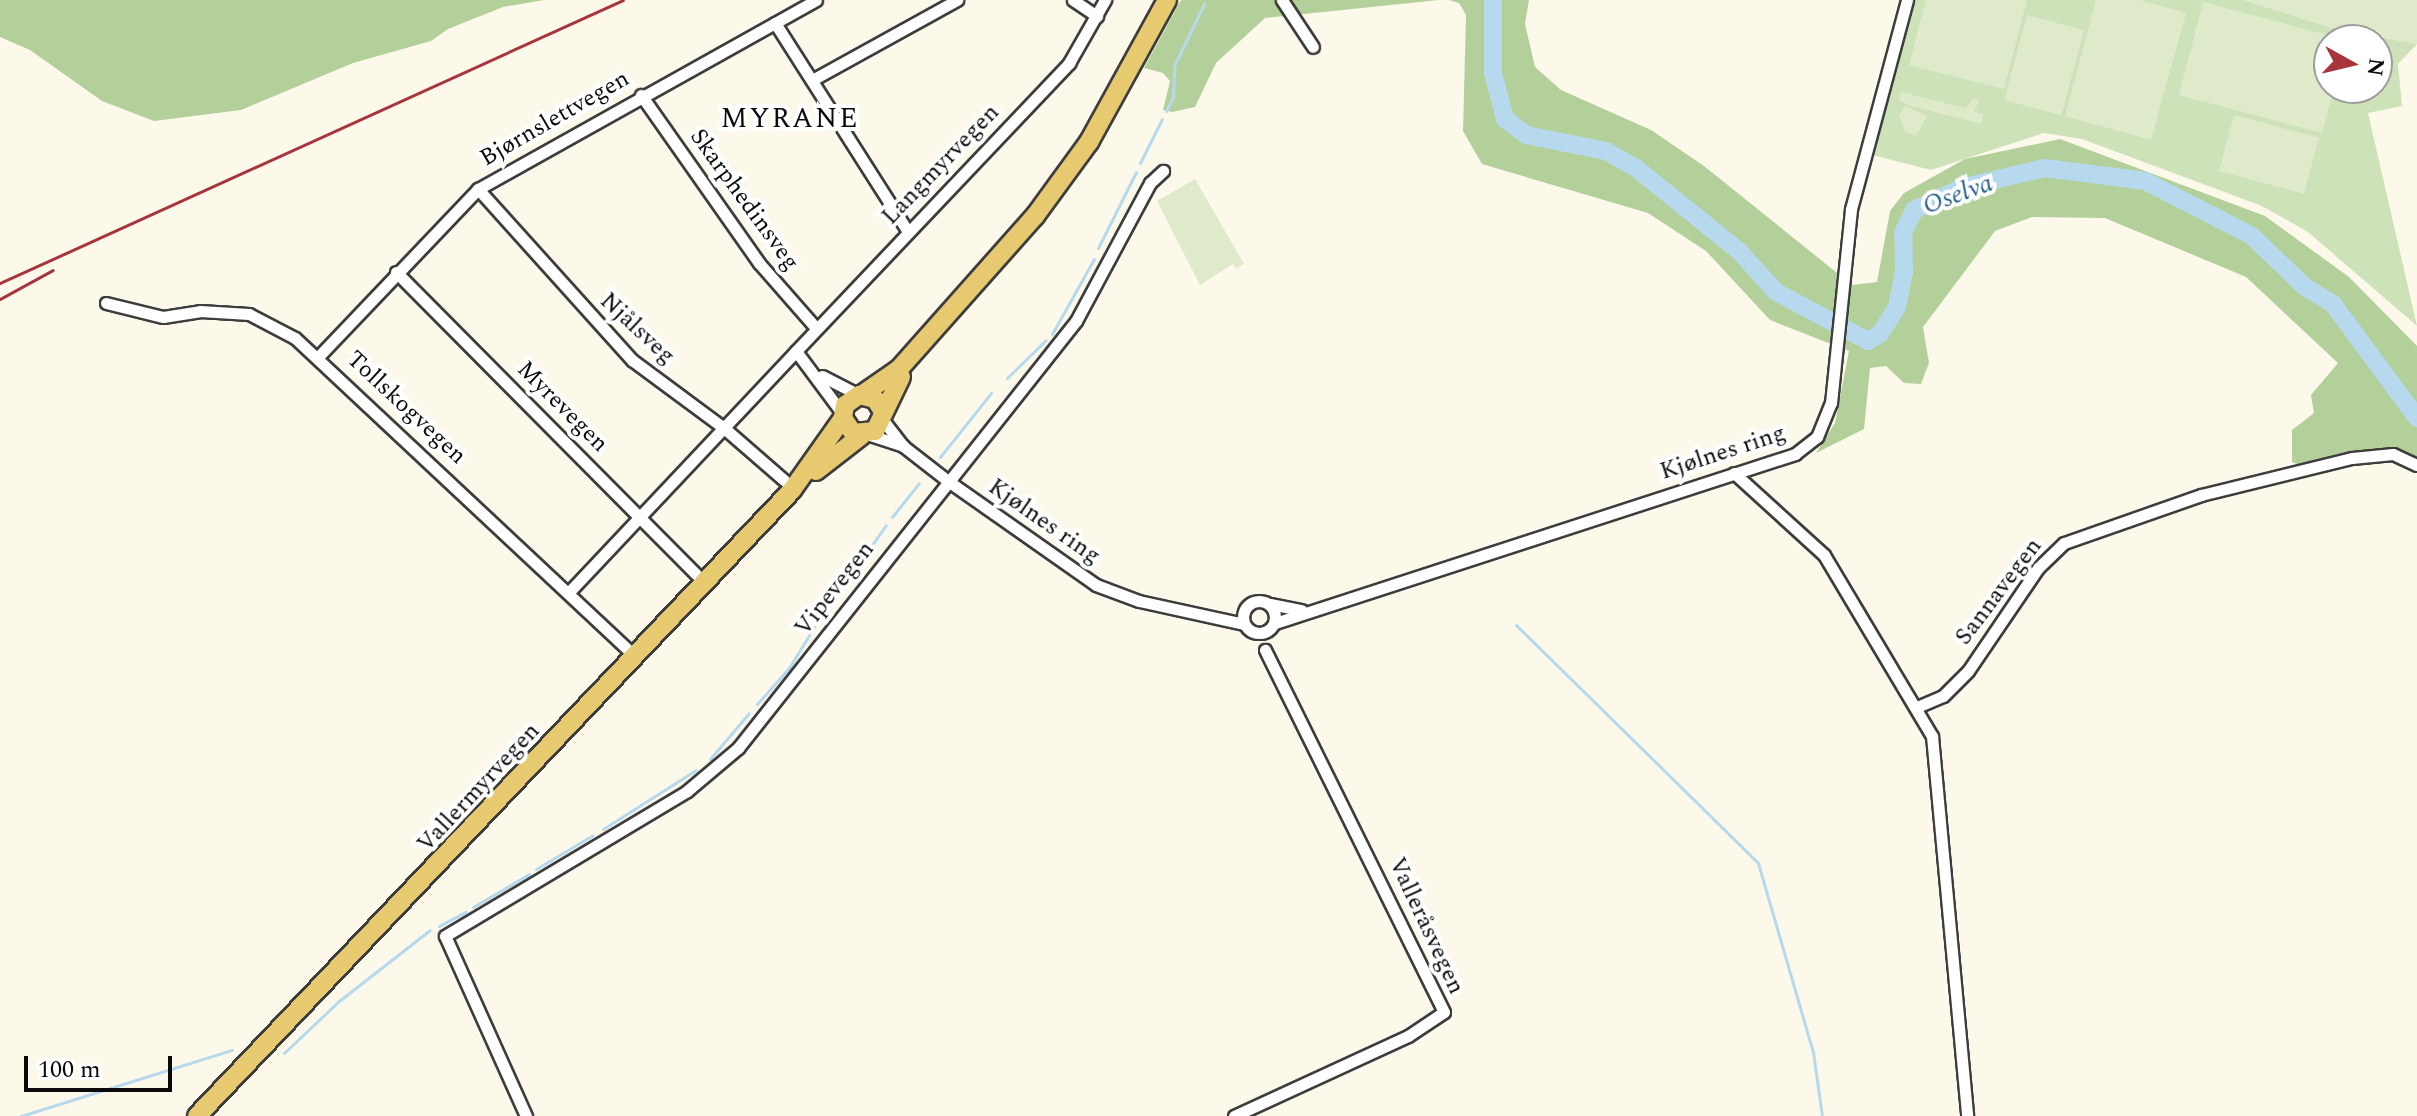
<!DOCTYPE html>
<html>
<head>
<meta charset="utf-8">
<style>
  body { margin:0 }
  #map { position:relative; width:2417px; height:1116px; overflow:hidden; background:#fcf9eb; font-family:Spectral,serif }
  div>[style] { position:absolute }
  [style*='--x'] { left:calc(var(--x)*1px); top:calc(var(--y)*1px); width:calc(var(--w)*1px); rotate:calc(var(--a)*1deg) }
  .green>* { inset:0; background:#cee2b9 }
  .forest>* { inset:0; background:#b3d09a }
  .pitch>* { inset:0; background:#dfeaca; transform-origin:0 0 }
  .stream>* { height:3px; margin:-1.5px; padding:0 1.5px; transform-origin:1.5px; border-radius:1.5px; background:#b6d9ed }
  .river>* { height:18px; margin:-9px; padding:0 9px; transform-origin:9px; border-radius:9px; background:#b6d9ed }
  .roads { filter:drop-shadow(2px 0 #3d3d3d) drop-shadow(-2px 0 #3d3d3d) drop-shadow(0 2px #3d3d3d) drop-shadow(0 -2px #3d3d3d) }
  .minor>* { height:11px; margin:-5.5px; padding:0 5.5px; transform-origin:5.5px; border-radius:5.5px; background:#fff }
  .minor>.ring { margin:-5.5px; padding:0; box-sizing:content-box; background:none; border:11px solid #fff; border-radius:50% }
  .primary>* { height:18px; margin:-9px; padding:0 9px; transform-origin:9px; border-radius:9px; background:#e7ca70 }
  .rail>* { height:3px; margin:-1.5px; padding:0 1.5px; transform-origin:1.5px; border-radius:1.5px; background:#a8353b }
  span { translate:-50% -50%; white-space:nowrap; text-align:center; line-height:1.15; -webkit-text-stroke:8px #fff; paint-order:stroke }
  .street-label { font-size:24px; color:#0a0a0a }
  .water-label { font-size:26px; color:#255f8b; font-style:italic }
  .quarter-label { font-size:28px; color:#0a0a0a; letter-spacing:2px }
  .north { position:absolute; left:2313px; top:24px; width:80px; height:80px; box-sizing:border-box; background:#fff; border:2px solid #9d9d9d; border-radius:50%; rotate:98deg; font-size:22px; font-weight:700; line-height:32px; text-align:center; color:#0a0a0a }
  .north::after { content:''; display:block; margin:auto; width:28px; height:36px; background:#a8353b; clip-path:polygon(50% 0,100% 100%,50% 72%,0 100%) }
  .scale { position:absolute; left:24px; top:1056px; width:148px; height:36px; box-sizing:border-box; border:4px solid #0a0a0a; border-top:0; padding-left:10px; font-size:24px; line-height:28px; white-space:nowrap; color:#0a0a0a; -webkit-text-stroke:6px #fff; paint-order:stroke }
</style>
</head>
<body>
<div id="map">
  <div class="green">
    <div style="clip-path:polygon(evenodd,1907px 0,2244px 0,2332px 28px,2417px 44px,2398px 64px,2402px 106px,2368px 113px,2417px 326px,2308px 232px,2262px 206px,2082px 139px,2044px 133px,1931px 170px,1864px 153px,1907px 0,2329px 40px,2377px 40px,2377px 88px,2329px 88px,2329px 40px)"></div>
  </div>
  <div class="forest">
    <div style="clip-path:polygon(0 0,544px 0,503px 7px,448px 29px,431px 41px,353px 63px,241px 110px,154px 121px,102px 101px,30px 50px,0 37px)"></div>
    <div style="clip-path:polygon(1181px 0,1439px 0,1265px 18px,1216px 63px,1195px 107px,1172px 112px,1163px 110px,1170px 81px,1163px 73px,1144px 68px)"></div>
    <div style="clip-path:polygon(1449px 0,1529px 0,1525px 24px,1535px 67px,1561px 90px,1651px 130px,1704px 166px,1852px 285px,1877px 282px,1890px 211px,1904px 193px,1965px 159px,2060px 139px,2265px 216px,2349px 277px,2417px 346px,2417px 471px,2390px 460px,2312px 470px,2292px 462px,2292px 430px,2314px 413px,2311px 395px,2338px 363px,2246px 277px,2105px 218px,2032px 217px,1995px 231px,1923px 327px,1929px 363px,1921px 384px,1904px 383px,1886px 366px,1870px 368px,1864px 429px,1816px 453px,1835px 423px,1849px 351px,1770px 320px,1706px 251px,1648px 213px,1482px 164px,1463px 131px,1466px 15px,1459px 3px)"></div>
  </div>
  <div class="pitch">
    <div style="clip-path:polygon(1926px 0,2027px 0,2004px 89px,1909px 65px)"></div>
    <div style="clip-path:polygon(2096px 0,2140px 0,2186px 13px,2151px 140px,2065px 116px)"></div>
    <div style="clip-path:polygon(2244px 0,2417px 0,2417px 44px,2332px 28px)"></div>
    <div style="clip-path:polygon(2203px 2px,2346px 40px,2329px 40px,2329px 88px,2334px 88px,2322px 133px,2179px 95px)"></div>
    <div style="left:2027px;top:15px;width:59px;height:88px;rotate:15deg"></div>
    <div style="clip-path:polygon(1901px 92px,1965px 108px,1974px 98px,1979px 101px,1974px 112px,1983px 114px,1981px 124px,1912px 106px,1899px 100px)"></div>
    <div style="clip-path:polygon(1906px 106px,1927px 116px,1916px 136px,1905px 132px,1899px 114px)"></div>
    <div style="left:2234px;top:115px;width:88px;height:58px;rotate:15deg"></div>
    <div style="clip-path:polygon(1195px 179px,1244px 264px,1236px 269px,1233px 264px,1200px 285px,1157px 201px)"></div>
  </div>
  <div class="stream">
    <div style="--x:1166;--y:111;--w:16;--a:-63"></div>
    <div style="--x:1173;--y:97;--w:31;--a:-88"></div>
    <div style="--x:1174;--y:66;--w:69;--a:-64.2"></div>
    <div style="--x:1140;--y:163;--w:49;--a:-63.4"></div>
    <div style="--x:1098;--y:248;--w:85;--a:-63.4"></div>
    <div style="--x:1052;--y:334;--w:86;--a:-60.8"></div>
    <div style="--x:1007;--y:378;--w:54;--a:-44.3"></div>
    <div style="--x:940;--y:457;--w:82;--a:-51.4"></div>
    <div style="--x:892;--y:517;--w:43;--a:-51.5"></div>
    <div style="--x:853;--y:572;--w:57;--a:-54.9"></div>
    <div style="--x:1516;--y:625;--w:339;--a:44.5"></div>
    <div style="--x:1758;--y:863;--w:197;--a:73.8"></div>
    <div style="--x:1813;--y:1052;--w:65;--a:82"></div>
    <div style="--x:757;--y:704;--w:48;--a:-48.4"></div>
    <div style="--x:789;--y:668;--w:103;--a:-58.5"></div>
    <div style="--x:710;--y:759;--w:60;--a:-49.7"></div>
    <div style="--x:603;--y:829;--w:110;--a:-32.4"></div>
    <div style="--x:536;--y:869;--w:66;--a:-30.8"></div>
    <div style="--x:473;--y:907;--w:65;--a:-30.5"></div>
    <div style="--x:439;--y:926;--w:30;--a:-28"></div>
    <div style="--x:284;--y:1053;--w:76;--a:-43.4"></div>
    <div style="--x:339;--y:1001;--w:115;--a:-38"></div>
    <div style="--x:21;--y:1116;--w:221;--a:-17.4"></div>
  </div>
  <div class="river">
    <div style="--x:1493;--y:0;--w:73;--a:90"></div>
    <div style="--x:1493;--y:73;--w:48;--a:75.4"></div>
    <div style="--x:1505;--y:119;--w:26;--a:37"></div>
    <div style="--x:1526;--y:135;--w:82;--a:11.3"></div>
    <div style="--x:1606;--y:151;--w:34;--a:30"></div>
    <div style="--x:1636;--y:168;--w:132;--a:38.9"></div>
    <div style="--x:1739;--y:251;--w:55;--a:47.9"></div>
    <div style="--x:1776;--y:292;--w:104;--a:28"></div>
    <div style="--x:1868;--y:341;--w:14;--a:-30"></div>
    <div style="--x:1880;--y:334;--w:32;--a:-58"></div>
    <div style="--x:1897;--y:307;--w:36;--a:-79"></div>
    <div style="--x:1904;--y:272;--w:39;--a:-91"></div>
    <div style="--x:1903;--y:233;--w:25;--a:-64"></div>
    <div style="--x:1914;--y:210;--w:55;--a:-24.7"></div>
    <div style="--x:1964;--y:187;--w:83;--a:-13.2"></div>
    <div style="--x:2045;--y:168;--w:101;--a:7.4"></div>
    <div style="--x:2145;--y:181;--w:120;--a:27.2"></div>
    <div style="--x:2252;--y:236;--w:74;--a:43.9"></div>
    <div style="--x:2305;--y:287;--w:33;--a:31"></div>
    <div style="--x:2333;--y:304;--w:142;--a:53.6"></div>
  </div>
  <div class="roads">
    <div class="minor">
      <div style="--x:1073;--y:0;--w:29;--a:34"></div>
      <div style="--x:1282;--y:0;--w:56;--a:56.6"></div>
      <div style="--x:775;--y:23;--w:248;--a:57.5"></div>
      <div style="--x:812;--y:80;--w:166;--a:-28.9"></div>
      <div style="--x:641;--y:95;--w:205;--a:54.9"></div>
      <div style="--x:759;--y:263;--w:86;--a:48.8"></div>
      <div style="--x:478;--y:189;--w:230;--a:48"></div>
      <div style="--x:632;--y:360;--w:114;--a:36.5"></div>
      <div style="--x:724;--y:428;--w:81;--a:41"></div>
      <div style="--x:396;--y:272;--w:426;--a:45.2"></div>
      <div style="--x:106;--y:303;--w:59;--a:13.8"></div>
      <div style="--x:163;--y:317;--w:37;--a:-9"></div>
      <div style="--x:200;--y:311;--w:49;--a:3.5"></div>
      <div style="--x:249;--y:314;--w:52;--a:27.6"></div>
      <div style="--x:295;--y:338;--w:455;--a:43.1"></div>
      <div style="--x:318;--y:357;--w:232;--a:-46.4"></div>
      <div style="--x:478;--y:189;--w:387;--a:-29.2"></div>
      <div style="--x:822;--y:376;--w:42;--a:27.2"></div>
      <div style="--x:842;--y:413;--w:77;--a:-126.6"></div>
      <div style="--x:796;--y:351;--w:397;--a:-46.5"></div>
      <div style="--x:1069;--y:63;--w:73;--a:-60.3"></div>
      <div style="--x:882;--y:419;--w:34;--a:52"></div>
      <div style="--x:903;--y:446;--w:57;--a:37.9"></div>
      <div style="--x:948;--y:481;--w:181;--a:35.1"></div>
      <div style="--x:1096;--y:585;--w:46;--a:20.4"></div>
      <div style="--x:1139;--y:601;--w:107;--a:12.4"></div>
      <div style="--x:867;--y:434;--w:38;--a:18"></div>
      <div style="--x:1734;--y:473;--w:122;--a:42.3"></div>
      <div style="--x:1824;--y:555;--w:211;--a:59.2"></div>
      <div style="--x:1932;--y:736;--w:382;--a:84.7"></div>
      <div style="--x:570;--y:591;--w:330;--a:-46.7"></div>
      <div class="ring" style="left:1243px;top:601px;width:21px;height:21px"></div>
      <div style="--x:1270;--y:604;--w:32;--a:11"></div>
      <div style="--x:1275;--y:623;--w:547;--a:-18"></div>
      <div style="--x:1795;--y:454;--w:28;--a:-38"></div>
      <div style="--x:1817;--y:437;--w:37;--a:-68"></div>
      <div style="--x:1831;--y:403;--w:195;--a:-84.1"></div>
      <div style="--x:1851;--y:209;--w:216;--a:-75"></div>
      <div style="--x:1917;--y:707;--w:28;--a:-23"></div>
      <div style="--x:1943;--y:696;--w:35;--a:-45"></div>
      <div style="--x:1968;--y:671;--w:125;--a:-55.8"></div>
      <div style="--x:2038;--y:568;--w:36;--a:-44"></div>
      <div style="--x:2064;--y:543;--w:145;--a:-19.3"></div>
      <div style="--x:2201;--y:495;--w:155;--a:-13.8"></div>
      <div style="--x:2352;--y:458;--w:41;--a:-5.6"></div>
      <div style="--x:2393;--y:454;--w:26;--a:25"></div>
      <div style="--x:526;--y:1116;--w:197;--a:-114.2"></div>
      <div style="--x:445;--y:936;--w:282;--a:-30.9"></div>
      <div style="--x:687;--y:791;--w:67;--a:-40.1"></div>
      <div style="--x:738;--y:748;--w:545;--a:-51.64"></div>
      <div style="--x:1076;--y:321;--w:157;--a:-61.8"></div>
      <div style="--x:1150;--y:183;--w:18;--a:-43"></div>
      <div style="--x:1234;--y:1116;--w:192;--a:-24.7"></div>
      <div style="--x:1408;--y:1036;--w:43;--a:-33.7"></div>
      <div style="--x:1444;--y:1012;--w:404;--a:-116.3"></div>
    </div>
    <div class="primary">
      <div style="--x:863;--y:394;--w:44;--a:-34.8"></div>
      <div style="--x:899;--y:369;--w:205;--a:-48.4"></div>
      <div style="--x:1035;--y:216;--w:92;--a:-53.9"></div>
      <div style="--x:1089;--y:142;--w:162;--a:-61.2"></div>
      <div style="--x:882;--y:410;--w:13;--a:-122"></div>
      <div style="--x:875;--y:399;--w:16;--a:-166"></div>
      <div style="--x:859;--y:395;--w:17;--a:144"></div>
      <div style="--x:845;--y:405;--w:13;--a:99"></div>
      <div style="--x:843;--y:418;--w:18;--a:56"></div>
      <div style="--x:853;--y:433;--w:22;--a:-5"></div>
      <div style="--x:875;--y:431;--w:60;--a:-64.3"></div>
      <div style="--x:816;--y:471;--w:58;--a:-38"></div>
      <div style="--x:197;--y:1116;--w:864;--a:-46.45"></div>
      <div style="--x:792;--y:490;--w:88;--a:-54.7"></div>
    </div>
  </div>
  <div class="rail">
    <div style="--x:0;--y:283;--w:684;--a:-24.43"></div>
    <div style="--x:0;--y:299;--w:60;--a:-28.7"></div>
  </div>
  <div class="street-label">
    <span style="left:555px;top:119px;rotate:-30deg">Bjørnslettvegen</span>
    <span style="left:941px;top:165px;rotate:-46deg">Langmyrvegen</span>
    <span style="left:744px;top:200px;rotate:54deg">Skarphedinsveg</span>
    <span style="left:637px;top:329px;rotate:43deg">Njålsveg</span>
    <span style="left:562px;top:407px;rotate:45deg">Myrevegen</span>
    <span style="left:406px;top:408px;rotate:43deg">Tollskogvegen</span>
    <span style="left:1723px;top:453px;rotate:-18deg">Kjølnes ring</span>
    <span style="left:1044px;top:522px;rotate:35deg">Kjølnes ring</span>
    <span style="left:835px;top:589px;rotate:-52deg">Vipevegen</span>
    <span style="left:1999px;top:592px;rotate:-53deg">Sannavegen</span>
    <span style="left:479px;top:788px;rotate:-47deg">Vallermyrvegen</span>
    <span style="left:1426px;top:926px;rotate:65deg">Valleråsvegen</span>
  </div>
  <div class="water-label">
    <span style="left:1958px;top:195px;rotate:-20deg">Oselva</span>
  </div>
  <div class="quarter-label">
    <span style="left:790px;top:119px">MYRANE</span>
  </div>
  <div class="north">N</div>
  <div class="scale">100 m</div>
</div>
</body>
</html>
